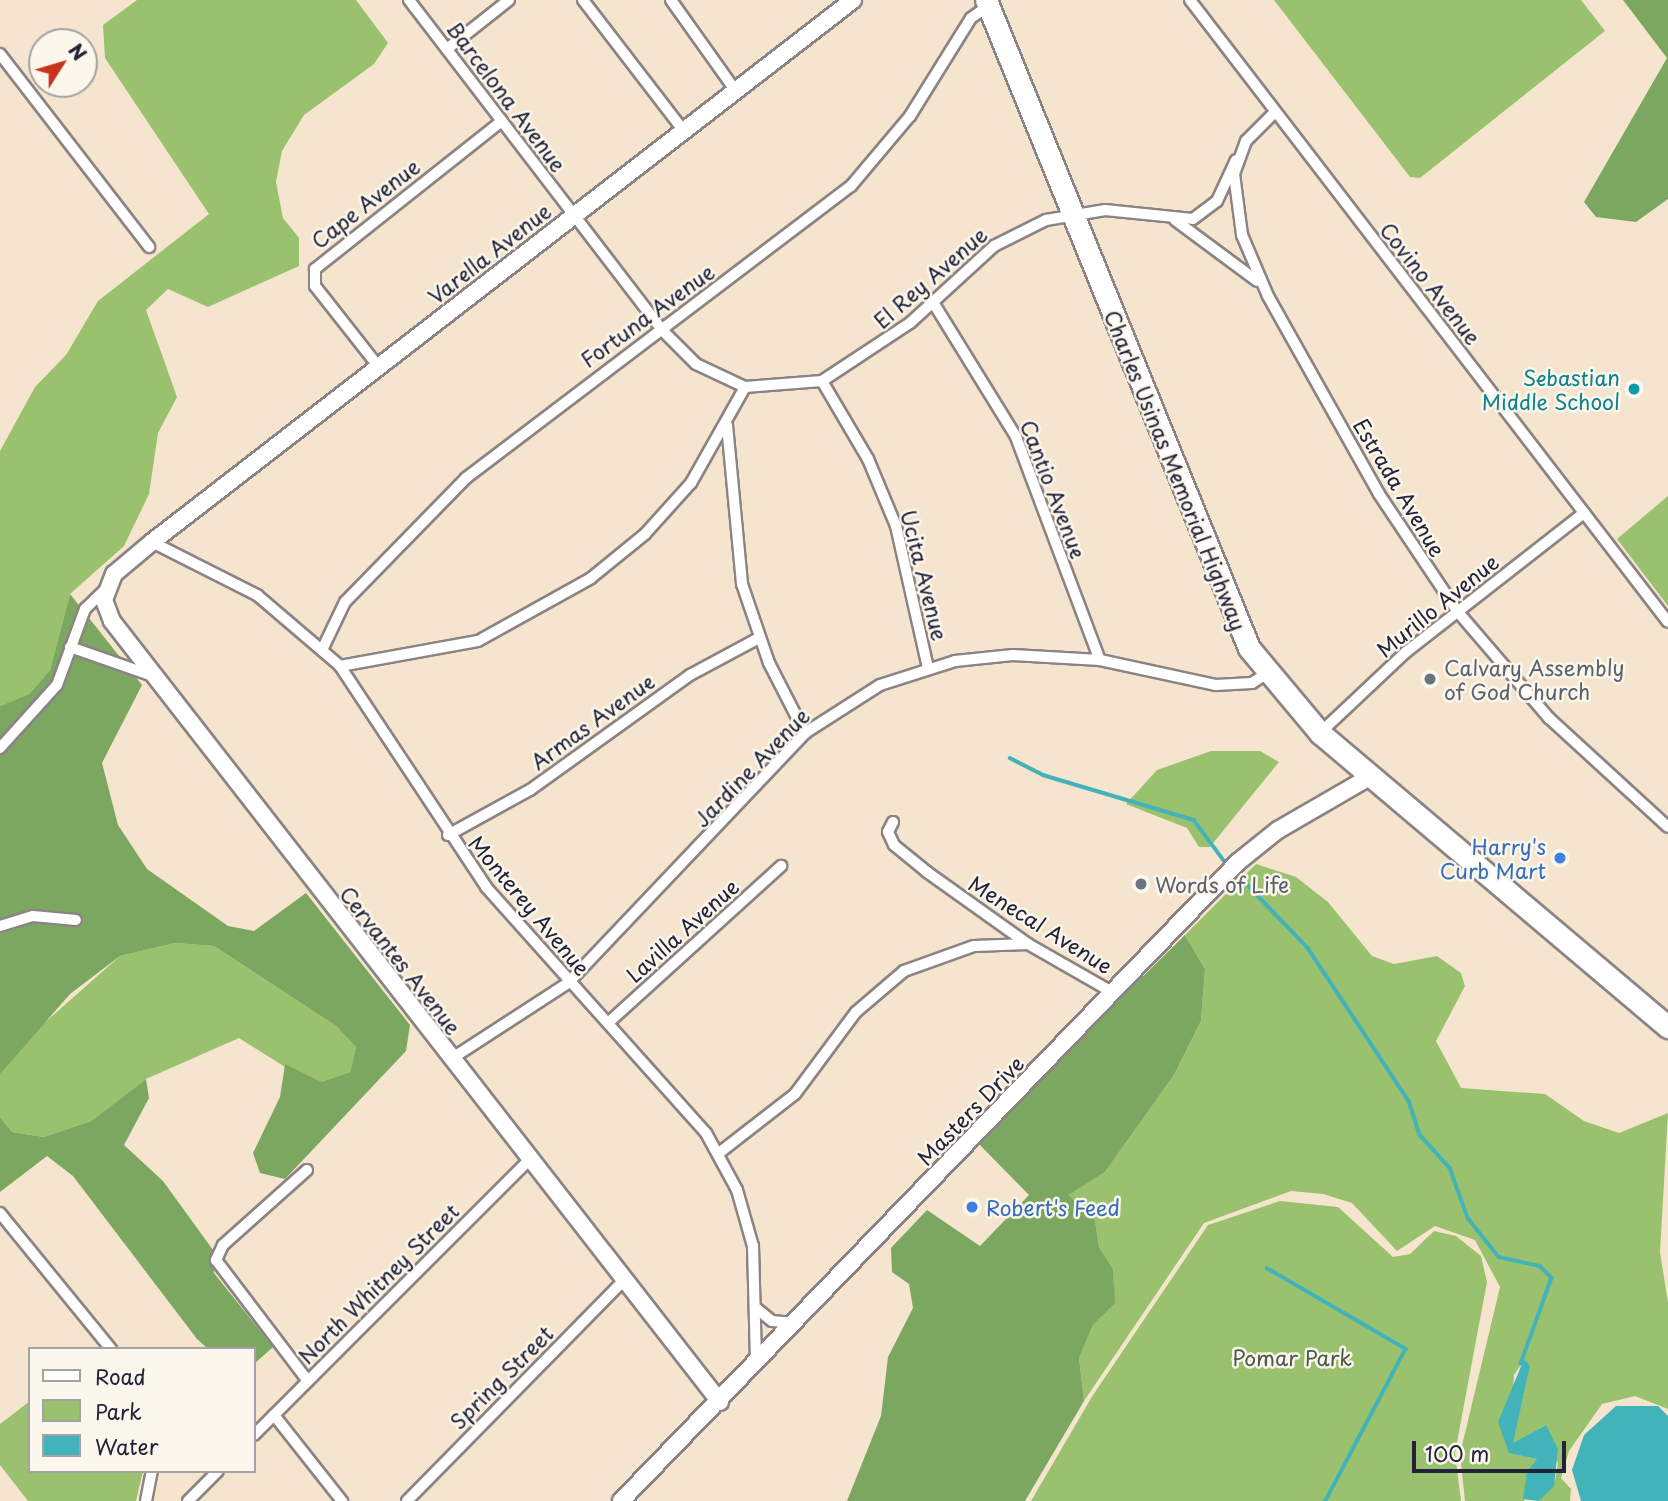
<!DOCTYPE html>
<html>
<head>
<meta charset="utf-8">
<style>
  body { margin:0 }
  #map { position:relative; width:1668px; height:1501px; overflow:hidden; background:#f6e5ce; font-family:"Playpen Sans",sans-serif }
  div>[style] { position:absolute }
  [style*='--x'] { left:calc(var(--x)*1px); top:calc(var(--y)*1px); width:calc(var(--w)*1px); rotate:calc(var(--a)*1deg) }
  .green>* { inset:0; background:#9ac16d }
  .forest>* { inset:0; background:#7ba760 }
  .water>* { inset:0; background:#43b3ba }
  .stream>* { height:3.5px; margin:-1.75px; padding:0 1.75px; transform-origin:1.75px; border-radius:1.75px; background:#43b3ba }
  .roads { filter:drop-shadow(2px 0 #8c8484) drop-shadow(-2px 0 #8c8484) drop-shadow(0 2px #8c8484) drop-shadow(0 -2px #8c8484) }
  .street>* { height:10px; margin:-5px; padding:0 5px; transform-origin:5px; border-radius:5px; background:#fff }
  .secondary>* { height:16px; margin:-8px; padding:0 8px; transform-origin:8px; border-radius:8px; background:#fff }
  .highway>* { height:21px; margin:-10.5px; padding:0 10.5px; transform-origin:10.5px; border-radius:10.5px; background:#fff }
  .dots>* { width:19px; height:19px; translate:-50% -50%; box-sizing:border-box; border:4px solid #fbf7ec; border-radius:50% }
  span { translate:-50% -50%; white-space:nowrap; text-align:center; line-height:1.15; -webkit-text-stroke:5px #fbf7ec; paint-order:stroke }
  .street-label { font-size:21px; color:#22223b }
  .culture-label { font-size:21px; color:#0d838f }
  .right { translate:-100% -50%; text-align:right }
  .worship-label { font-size:21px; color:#5b616d }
  .left { translate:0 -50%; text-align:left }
  .shop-label { font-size:21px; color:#366cbe }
  .park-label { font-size:21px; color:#4c5a4c }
  .legend { position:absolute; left:28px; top:1347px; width:228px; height:126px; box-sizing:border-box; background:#fbf7ec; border:2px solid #a4a2a5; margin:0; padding:9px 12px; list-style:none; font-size:21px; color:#22223b }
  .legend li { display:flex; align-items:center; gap:14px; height:35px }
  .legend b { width:35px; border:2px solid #a4a2a5 }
  .north { position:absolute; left:28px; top:28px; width:70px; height:70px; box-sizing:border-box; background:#fbf7ec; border:2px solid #a4a2a5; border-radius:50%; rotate:53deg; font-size:19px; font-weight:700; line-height:28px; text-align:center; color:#22223b }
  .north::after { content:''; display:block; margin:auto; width:24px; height:32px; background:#c8321e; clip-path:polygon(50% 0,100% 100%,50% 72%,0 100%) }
  .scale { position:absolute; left:1412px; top:1441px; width:154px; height:32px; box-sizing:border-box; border:4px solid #22223b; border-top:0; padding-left:9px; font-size:21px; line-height:24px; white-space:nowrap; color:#22223b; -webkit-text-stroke:5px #fbf7ec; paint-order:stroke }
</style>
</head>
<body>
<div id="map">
  <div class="green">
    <div style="clip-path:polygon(137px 0,356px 0,388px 43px,374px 64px,304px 115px,282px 151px,276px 182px,283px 218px,299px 238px,299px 266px,208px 307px,168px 289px,146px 310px,177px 397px,158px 433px,149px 494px,124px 546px,70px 594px,50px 670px,29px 694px,0 706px,0 451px,35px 387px,66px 355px,98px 301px,209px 214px,105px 58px,103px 25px)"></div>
    <div style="clip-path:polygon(1274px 0,1581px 0,1605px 31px,1420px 178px,1410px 177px)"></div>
    <div style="clip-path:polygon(1668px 496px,1668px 606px,1617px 539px)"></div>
    <div style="clip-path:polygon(1211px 751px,1260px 751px,1279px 762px,1210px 847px,1199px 847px,1187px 828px,1126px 804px,1157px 770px)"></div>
    <div style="clip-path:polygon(1256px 864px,1296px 877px,1328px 902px,1372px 956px,1394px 964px,1437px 956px,1461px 973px,1465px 986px,1436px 1041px,1461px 1088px,1545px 1094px,1584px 1121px,1619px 1133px,1668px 1113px,1660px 1252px,1668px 1303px,1668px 1409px,1635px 1396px,1602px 1404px,1569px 1451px,1561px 1478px,1571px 1489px,1570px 1501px,1539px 1501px,1555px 1480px,1558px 1464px,1546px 1425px,1512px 1444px,1528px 1375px,1524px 1360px,1514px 1375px,1510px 1453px,1537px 1459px,1524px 1501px,1465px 1501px,1460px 1454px,1500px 1287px,1475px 1240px,1435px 1226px,1397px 1251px,1352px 1203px,1323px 1194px,1291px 1191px,1204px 1223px,1084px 1401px,1079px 1358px,1093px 1325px,1114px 1303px,1113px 1269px,1099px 1247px,1095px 1220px,1067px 1195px,1105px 1172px,1174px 1075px,1201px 1021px,1205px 969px,1185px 935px)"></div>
    <div style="clip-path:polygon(175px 943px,214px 946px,336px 1026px,356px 1047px,350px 1072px,321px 1082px,301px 1077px,239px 1038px,146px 1079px,91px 1121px,44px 1137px,12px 1132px,0 1117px,0 1074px,24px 1041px,120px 956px)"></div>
    <div style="clip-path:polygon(1280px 1201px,1338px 1207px,1393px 1257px,1410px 1254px,1434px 1231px,1456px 1236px,1481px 1256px,1487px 1282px,1455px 1453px,1461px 1501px,1031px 1501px,1093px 1395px,1208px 1225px)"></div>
    <div style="clip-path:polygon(30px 1401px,30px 1471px,143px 1471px,136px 1501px,28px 1501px,0 1465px,0 1424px)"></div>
  </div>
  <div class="forest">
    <div style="clip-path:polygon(1623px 0,1668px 0,1668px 199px,1636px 222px,1596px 217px,1584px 202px,1667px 58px)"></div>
    <div style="clip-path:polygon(70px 594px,142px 685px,102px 763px,118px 825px,147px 869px,228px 926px,254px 931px,306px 893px,410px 1025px,406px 1051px,285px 1179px,260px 1173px,253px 1153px,280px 1097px,285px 1064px,321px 1082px,350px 1072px,356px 1047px,336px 1026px,214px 946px,175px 943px,120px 956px,70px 994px,0 1074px,0 706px,29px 694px,50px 670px)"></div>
    <div style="clip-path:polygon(1185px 935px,1205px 969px,1201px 1021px,1174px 1075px,1105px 1172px,1068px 1195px,1095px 1220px,1099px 1247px,1113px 1269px,1115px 1303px,1093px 1325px,1079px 1358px,1084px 1401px,1025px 1501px,847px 1501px,881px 1416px,888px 1357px,913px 1308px,909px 1284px,892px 1272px,891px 1248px,927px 1210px,980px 1246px,1029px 1195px,976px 1141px)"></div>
    <div style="clip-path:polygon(146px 1079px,149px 1098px,124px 1145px,163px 1181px,213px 1250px,214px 1273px,273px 1347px,254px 1364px,254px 1349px,208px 1349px,197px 1339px,73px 1176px,47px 1156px,0 1192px,0 1117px,12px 1132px,44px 1137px,91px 1121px)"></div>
  </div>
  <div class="water">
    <div style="clip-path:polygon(1524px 1359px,1530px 1366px,1513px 1443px,1546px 1425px,1558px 1449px,1554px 1486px,1539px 1501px,1523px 1499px,1527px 1472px,1537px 1459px,1509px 1453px,1498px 1422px)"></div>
    <div style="clip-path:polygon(1616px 1406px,1658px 1406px,1668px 1416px,1668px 1501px,1581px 1501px,1572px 1470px,1584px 1435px)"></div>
  </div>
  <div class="stream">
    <div style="--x:1010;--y:758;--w:37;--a:27"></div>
    <div style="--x:1043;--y:775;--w:158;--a:16.6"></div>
    <div style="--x:1194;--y:820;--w:57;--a:53.5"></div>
    <div style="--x:1234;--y:871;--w:107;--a:46.1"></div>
    <div style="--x:1308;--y:948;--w:183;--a:56.6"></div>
    <div style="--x:1409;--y:1101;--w:36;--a:72"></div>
    <div style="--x:1420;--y:1135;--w:45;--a:47.7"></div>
    <div style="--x:1450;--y:1168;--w:53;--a:70.2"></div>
    <div style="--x:1468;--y:1218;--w:50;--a:51.5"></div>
    <div style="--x:1499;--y:1257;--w:42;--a:12.4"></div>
    <div style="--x:1540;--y:1266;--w:17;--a:45"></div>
    <div style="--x:1552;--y:1278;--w:91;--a:109.8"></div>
    <div style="--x:1267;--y:1268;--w:161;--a:30.2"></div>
    <div style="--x:1406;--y:1349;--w:172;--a:117.8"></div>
  </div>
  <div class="roads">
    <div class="street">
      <div style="--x:409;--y:0;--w:414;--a:52.5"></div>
      <div style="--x:661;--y:329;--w:49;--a:45"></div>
      <div style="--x:696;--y:364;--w:54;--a:25.1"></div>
      <div style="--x:745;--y:387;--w:77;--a:-4.5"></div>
      <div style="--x:822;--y:381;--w:105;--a:-33.4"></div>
      <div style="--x:910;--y:323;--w:114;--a:-42.5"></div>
      <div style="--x:994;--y:246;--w:58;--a:-26.6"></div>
      <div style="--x:1046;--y:220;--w:60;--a:-9.6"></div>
      <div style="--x:1105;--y:210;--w:88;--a:5.8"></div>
      <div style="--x:1193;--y:219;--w:30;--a:-37"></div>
      <div style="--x:1217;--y:201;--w:45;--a:-65.1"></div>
      <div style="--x:583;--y:0;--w:164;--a:52.4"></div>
      <div style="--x:671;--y:0;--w:110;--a:54.6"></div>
      <div style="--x:1190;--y:0;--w:784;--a:52.46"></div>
      <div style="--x:447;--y:49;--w:79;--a:-38.3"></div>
      <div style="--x:0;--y:54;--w:244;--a:52.3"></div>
      <div style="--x:1275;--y:112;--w:41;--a:135"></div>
      <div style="--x:1246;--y:141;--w:35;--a:110"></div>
      <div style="--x:1234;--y:174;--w:62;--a:82.5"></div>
      <div style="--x:1242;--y:235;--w:66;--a:66.9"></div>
      <div style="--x:1268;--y:296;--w:227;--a:60.7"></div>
      <div style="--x:1379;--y:494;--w:142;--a:56.2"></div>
      <div style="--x:1458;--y:612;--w:140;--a:49.4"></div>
      <div style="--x:1549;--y:718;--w:161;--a:42.5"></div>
      <div style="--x:1175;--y:220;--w:102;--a:36.6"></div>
      <div style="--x:934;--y:304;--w:156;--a:58.3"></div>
      <div style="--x:1016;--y:437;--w:238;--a:69.4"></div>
      <div style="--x:378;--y:366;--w:102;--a:-128.2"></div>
      <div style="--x:315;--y:286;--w:17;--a:-90"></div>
      <div style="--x:315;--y:269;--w:238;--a:-38.4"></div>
      <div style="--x:822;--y:381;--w:91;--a:59.5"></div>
      <div style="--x:868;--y:459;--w:73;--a:67.3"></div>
      <div style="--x:896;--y:526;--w:146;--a:77.3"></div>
      <div style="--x:727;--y:425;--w:160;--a:84.6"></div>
      <div style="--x:742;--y:584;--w:83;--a:71.1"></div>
      <div style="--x:769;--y:663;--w:79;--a:62.8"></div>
      <div style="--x:152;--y:542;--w:118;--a:26.8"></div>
      <div style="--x:257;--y:595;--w:109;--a:40.5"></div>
      <div style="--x:340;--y:666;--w:265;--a:56.5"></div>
      <div style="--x:486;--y:887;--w:330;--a:48.2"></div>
      <div style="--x:706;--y:1133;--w:65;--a:61.5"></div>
      <div style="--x:737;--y:1190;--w:58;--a:74.1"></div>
      <div style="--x:753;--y:1246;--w:118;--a:88.5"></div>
      <div style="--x:70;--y:647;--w:88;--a:19.3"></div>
      <div style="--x:322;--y:650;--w:53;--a:-64.4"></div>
      <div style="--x:345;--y:602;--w:173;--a:-45.7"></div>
      <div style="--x:466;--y:478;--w:483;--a:-37.2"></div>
      <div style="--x:851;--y:186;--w:92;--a:-49.9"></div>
      <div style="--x:910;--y:116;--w:115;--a:-58.1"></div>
      <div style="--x:971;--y:18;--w:21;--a:-35"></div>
      <div style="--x:340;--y:666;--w:140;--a:-10.3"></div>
      <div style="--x:478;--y:641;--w:129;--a:-29.1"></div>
      <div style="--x:591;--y:578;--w:70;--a:-39.2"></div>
      <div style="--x:645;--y:534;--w:69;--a:-48"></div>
      <div style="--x:691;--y:483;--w:110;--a:-60.6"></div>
      <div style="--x:1320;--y:733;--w:118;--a:-43.3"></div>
      <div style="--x:1406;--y:652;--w:226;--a:-38"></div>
      <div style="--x:0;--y:748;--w:85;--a:-47.9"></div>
      <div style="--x:57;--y:685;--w:81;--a:-69.8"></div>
      <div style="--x:85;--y:609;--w:29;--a:-44"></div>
      <div style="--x:893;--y:822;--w:11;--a:117"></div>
      <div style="--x:888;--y:832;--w:14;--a:65"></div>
      <div style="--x:894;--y:845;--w:43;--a:39.3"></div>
      <div style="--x:927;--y:872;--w:124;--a:35.5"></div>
      <div style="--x:1028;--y:944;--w:97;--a:29.7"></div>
      <div style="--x:448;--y:835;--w:94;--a:-28.8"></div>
      <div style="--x:530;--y:790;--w:197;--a:-35.7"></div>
      <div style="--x:690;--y:675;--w:78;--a:-28.2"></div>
      <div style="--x:0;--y:926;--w:34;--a:-17"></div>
      <div style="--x:33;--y:916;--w:43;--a:5.3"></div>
      <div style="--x:608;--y:1023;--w:234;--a:-42.2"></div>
      <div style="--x:451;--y:1059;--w:140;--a:-33"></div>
      <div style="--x:568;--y:983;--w:344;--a:-46.5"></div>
      <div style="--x:805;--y:733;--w:89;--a:-32.6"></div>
      <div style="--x:880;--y:685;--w:79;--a:-17.7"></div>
      <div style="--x:955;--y:661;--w:58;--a:-5.9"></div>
      <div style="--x:1013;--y:655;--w:87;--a:3.3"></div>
      <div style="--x:1100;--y:660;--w:119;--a:12.2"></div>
      <div style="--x:1216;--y:685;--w:36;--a:-3"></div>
      <div style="--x:1252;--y:683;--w:17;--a:-33"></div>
      <div style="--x:719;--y:1153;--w:96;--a:-37.8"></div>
      <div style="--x:795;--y:1094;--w:102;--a:-53.4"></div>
      <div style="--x:856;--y:1012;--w:63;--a:-40.5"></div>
      <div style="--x:904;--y:971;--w:74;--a:-19.7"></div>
      <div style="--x:974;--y:946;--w:54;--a:-2.1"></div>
      <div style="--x:307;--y:1170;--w:113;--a:138.2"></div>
      <div style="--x:223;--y:1245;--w:17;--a:115"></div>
      <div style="--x:216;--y:1260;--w:152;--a:52.8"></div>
      <div style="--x:0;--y:1213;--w:176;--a:50.8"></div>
      <div style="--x:757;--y:1309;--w:19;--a:39"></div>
      <div style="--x:772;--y:1321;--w:22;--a:5"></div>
      <div style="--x:274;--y:1415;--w:110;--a:51.7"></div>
      <div style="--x:254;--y:1435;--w:390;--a:-45"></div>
      <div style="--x:146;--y:1501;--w:31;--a:-79"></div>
      <div style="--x:188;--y:1501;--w:42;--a:-45"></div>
      <div style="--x:407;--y:1501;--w:308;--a:-45.5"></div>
    </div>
    <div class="secondary">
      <div style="--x:720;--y:1402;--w:990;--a:-127.9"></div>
      <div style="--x:112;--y:621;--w:22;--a:-111"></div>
      <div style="--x:104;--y:600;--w:28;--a:-69"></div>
      <div style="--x:114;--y:574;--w:50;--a:-40.1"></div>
      <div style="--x:152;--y:542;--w:886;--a:-37.71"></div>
      <div style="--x:621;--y:1501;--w:888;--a:-46"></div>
      <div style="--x:1238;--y:862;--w:51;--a:-38.7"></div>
      <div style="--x:1278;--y:830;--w:108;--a:-30.1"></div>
    </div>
    <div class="highway">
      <div style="--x:986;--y:0;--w:699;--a:67.91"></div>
      <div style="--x:1249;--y:648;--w:111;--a:50.1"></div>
      <div style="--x:1320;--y:733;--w:456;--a:40.2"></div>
    </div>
  </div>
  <div class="dots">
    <div style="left:1634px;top:389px;background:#0f9aa8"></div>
    <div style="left:1430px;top:679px;background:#6b7280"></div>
    <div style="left:1560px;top:858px;background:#3f7fe0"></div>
    <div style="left:1141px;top:884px;background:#6b7280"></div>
    <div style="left:972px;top:1207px;background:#3f7fe0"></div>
  </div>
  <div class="street-label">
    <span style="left:507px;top:96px;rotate:53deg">Barcelona Avenue</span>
    <span style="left:365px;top:203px;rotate:-38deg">Cape Avenue</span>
    <span style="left:489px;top:253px;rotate:-38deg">Varella Avenue</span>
    <span style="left:930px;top:277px;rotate:-41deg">El Rey Avenue</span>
    <span style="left:1431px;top:283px;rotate:52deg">Covino Avenue</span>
    <span style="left:647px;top:315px;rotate:-36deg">Fortuna Avenue</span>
    <span style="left:1176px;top:470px;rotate:68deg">Charles Usinas Memorial Highway</span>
    <span style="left:1400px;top:487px;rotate:59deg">Estrada Avenue</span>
    <span style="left:1054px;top:489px;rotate:69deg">Cantio Avenue</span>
    <span style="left:925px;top:575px;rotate:76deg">Ucita Avenue</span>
    <span style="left:1437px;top:605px;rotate:-39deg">Murillo Avenue</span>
    <span style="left:592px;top:721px;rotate:-36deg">Armas Avenue</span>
    <span style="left:751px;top:767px;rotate:-46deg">Jardine Avenue</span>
    <span style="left:530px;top:905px;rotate:50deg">Monterey Avenue</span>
    <span style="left:1041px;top:924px;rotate:32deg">Menecal Avenue</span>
    <span style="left:682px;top:930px;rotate:-42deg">Lavilla Avenue</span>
    <span style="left:401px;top:960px;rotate:52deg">Cervantes Avenue</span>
    <span style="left:970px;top:1110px;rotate:-46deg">Masters Drive</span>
    <span style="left:378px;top:1283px;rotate:-45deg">North Whitney Street</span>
    <span style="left:501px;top:1377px;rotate:-45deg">Spring Street</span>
  </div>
  <div class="culture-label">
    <span class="right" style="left:1620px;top:389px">Sebastian<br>Middle School</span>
  </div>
  <div class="worship-label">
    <span class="left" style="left:1444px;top:679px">Calvary Assembly<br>of God Church</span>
    <span class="left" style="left:1155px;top:884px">Words of Life</span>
  </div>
  <div class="shop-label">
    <span class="right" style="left:1546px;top:858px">Harry's<br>Curb Mart</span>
    <span class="left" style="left:986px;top:1207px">Robert's Feed</span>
  </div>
  <div class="park-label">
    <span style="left:1292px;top:1357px">Pomar Park</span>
  </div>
  <ul class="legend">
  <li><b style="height:9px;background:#fff"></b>Road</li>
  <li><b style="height:19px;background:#9ac16d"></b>Park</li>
  <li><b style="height:19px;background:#43b3ba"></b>Water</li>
  </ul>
  <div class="north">N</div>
  <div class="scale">100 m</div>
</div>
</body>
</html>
